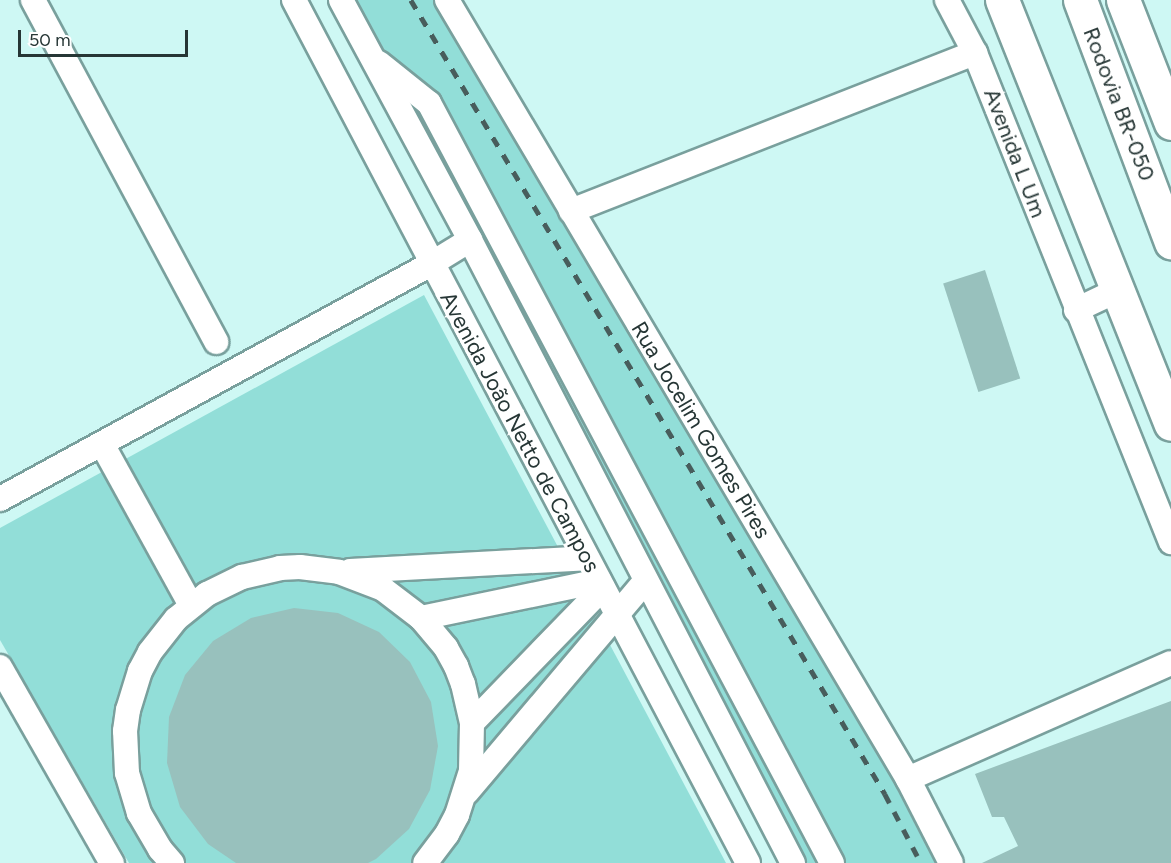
<!DOCTYPE html>
<html>
<head>
<meta charset="utf-8">
<style>
  body { margin:0 }
  #map { position:relative; width:1171px; height:863px; overflow:hidden; background:#cef8f4; font-family:Figtree,sans-serif }
  div>[style] { position:absolute }
  [style*='--x'] { left:calc(var(--x)*1px); top:calc(var(--y)*1px); width:calc(var(--w)*1px); rotate:calc(var(--a)*1deg) }
  .green>* { inset:0; background:#92ded8 }
  .building>* { inset:0; background:#98c1bd; transform-origin:0 0 }
  .roads { filter:drop-shadow(2px 0 #79a09d) drop-shadow(-2px 0 #79a09d) drop-shadow(0 2px #79a09d) drop-shadow(0 -2px #79a09d) }
  .minor>* { height:24px; margin:-12px; padding:0 12px; transform-origin:12px; border-radius:12px; background:#fff }
  .highway>* { height:33px; margin:-16.5px; padding:0 16.5px; transform-origin:16.5px; border-radius:16.5px; background:#fff }
  .rail>* { height:4.5px; margin-top:-2.25px; transform-origin:0; background:repeating-linear-gradient(90deg,#485d5c 0 10px,transparent 0 20px) }
  span { translate:-50% -50%; white-space:nowrap; text-align:center; line-height:1.15; -webkit-text-stroke:6px #fff; paint-order:stroke }
  .street-label { font-size:22px; color:#263635 }
  .scale { position:absolute; left:18px; top:30px; width:170px; height:27px; box-sizing:border-box; border:3px solid #263635; border-top:0; padding-left:8px; font-size:18px; line-height:21px; white-space:nowrap; color:#263635; -webkit-text-stroke:4px #fff; paint-order:stroke }
</style>
</head>
<body>
<div id="map">
  <div class="green">
    <div style="clip-path:polygon(341px 0,447px 0,950px 863px,793px 863px)"></div>
    <div style="clip-path:polygon(424px 295px,726px 863px,129px 863px,0 640px,0 528px)"></div>
  </div>
  <div class="building">
    <div style="left:985px;top:270px;width:114px;height:44px;rotate:72deg"></div>
    <div style="clip-path:polygon(294px 608px,338px 613px,379px 632px,410px 662px,431px 702px,438px 746px,430px 790px,409px 829px,376px 859px,368px 863px,236px 863px,208px 844px,180px 807px,167px 763px,169px 717px,185px 675px,213px 641px,251px 618px)"></div>
    <div style="clip-path:polygon(1171px 701px,1171px 863px,982px 863px,1018px 846px,1004px 817px,992px 817px,975px 774px)"></div>
  </div>
  <div class="roads">
    <div class="minor">
      <div style="--x:33;--y:0;--w:388;--a:61.8"></div>
      <div style="--x:294;--y:0;--w:975;--a:62.25"></div>
      <div style="--x:341;--y:0;--w:272;--a:61.7"></div>
      <div style="--x:470;--y:240;--w:702;--a:62.6"></div>
      <div style="--x:447;--y:0;--w:905;--a:59.38"></div>
      <div style="--x:908;--y:779;--w:94;--a:62.9"></div>
      <div style="--x:947;--y:0;--w:60;--a:62.2"></div>
      <div style="--x:975;--y:53;--w:527;--a:68.16"></div>
      <div style="--x:379;--y:63;--w:64;--a:38.7"></div>
      <div style="--x:429;--y:103;--w:860;--a:62.06"></div>
      <div style="--x:571;--y:211;--w:434;--a:-21.4"></div>
      <div style="--x:1076;--y:310;--w:44;--a:-25.4"></div>
      <div style="--x:102;--y:444;--w:184;--a:61.1"></div>
      <div style="--x:0;--y:499;--w:491;--a:-28.6"></div>
      <div style="--x:431;--y:264;--w:46;--a:-31.6"></div>
      <div style="--x:350;--y:571;--w:237;--a:-3.1"></div>
      <div style="--x:421;--y:618;--w:182;--a:-11.7"></div>
      <div style="--x:0;--y:667;--w:226;--a:60.3"></div>
      <div style="--x:472;--y:723;--w:188;--a:-45.9"></div>
      <div style="--x:908;--y:779;--w:287;--a:-23.8"></div>
      <div style="--x:467;--y:792;--w:277;--a:-49.8"></div>
      <div style="--x:172;--y:863;--w:18;--a:-131"></div>
      <div style="--x:160;--y:849;--w:42;--a:-120.3"></div>
      <div style="--x:139;--y:813;--w:42;--a:-106.7"></div>
      <div style="--x:127;--y:773;--w:42;--a:-92.7"></div>
      <div style="--x:125;--y:731;--w:21;--a:-82"></div>
      <div style="--x:128;--y:710;--w:41;--a:-72.9"></div>
      <div style="--x:140;--y:671;--w:21;--a:-62"></div>
      <div style="--x:150;--y:652;--w:42;--a:-51.8"></div>
      <div style="--x:176;--y:619;--w:40;--a:-39"></div>
      <div style="--x:207;--y:594;--w:39;--a:-26"></div>
      <div style="--x:242;--y:577;--w:39;--a:-13"></div>
      <div style="--x:280;--y:568;--w:20;--a:-3"></div>
      <div style="--x:300;--y:567;--w:39;--a:7"></div>
      <div style="--x:339;--y:572;--w:47;--a:21.1"></div>
      <div style="--x:383;--y:589;--w:48;--a:37.3"></div>
      <div style="--x:421;--y:618;--w:39;--a:50"></div>
      <div style="--x:446;--y:648;--w:21;--a:61"></div>
      <div style="--x:456;--y:666;--w:19;--a:69"></div>
      <div style="--x:463;--y:684;--w:40;--a:77"></div>
      <div style="--x:472;--y:723;--w:48;--a:91.2"></div>
      <div style="--x:471;--y:771;--w:46;--a:107.7"></div>
      <div style="--x:457;--y:815;--w:21;--a:118"></div>
      <div style="--x:447;--y:834;--w:36;--a:127"></div>
    </div>
    <div class="highway">
      <div style="--x:1002;--y:0;--w:456;--a:68.3"></div>
      <div style="--x:1080;--y:0;--w:259;--a:69.4"></div>
      <div style="--x:1123;--y:0;--w:132;--a:68.7"></div>
    </div>
  </div>
  <div class="rail">
    <div style="--x:411;--y:0;--w:925;--a:59.16"></div>
    <div style="--x:885;--y:794;--w:78;--a:62.4"></div>
  </div>
  <div class="street-label">
    <span style="left:1119px;top:104px;rotate:69deg">Rodovia BR-050</span>
    <span style="left:1015px;top:153px;rotate:69deg">Avenida L Um</span>
    <span style="left:701px;top:430px;rotate:59deg">Rua Jocelim Gomes Pires</span>
    <span style="left:520px;top:432px;rotate:62deg">Avenida João Netto de Campos</span>
  </div>
  <div class="scale">50 m</div>
</div>
</body>
</html>
